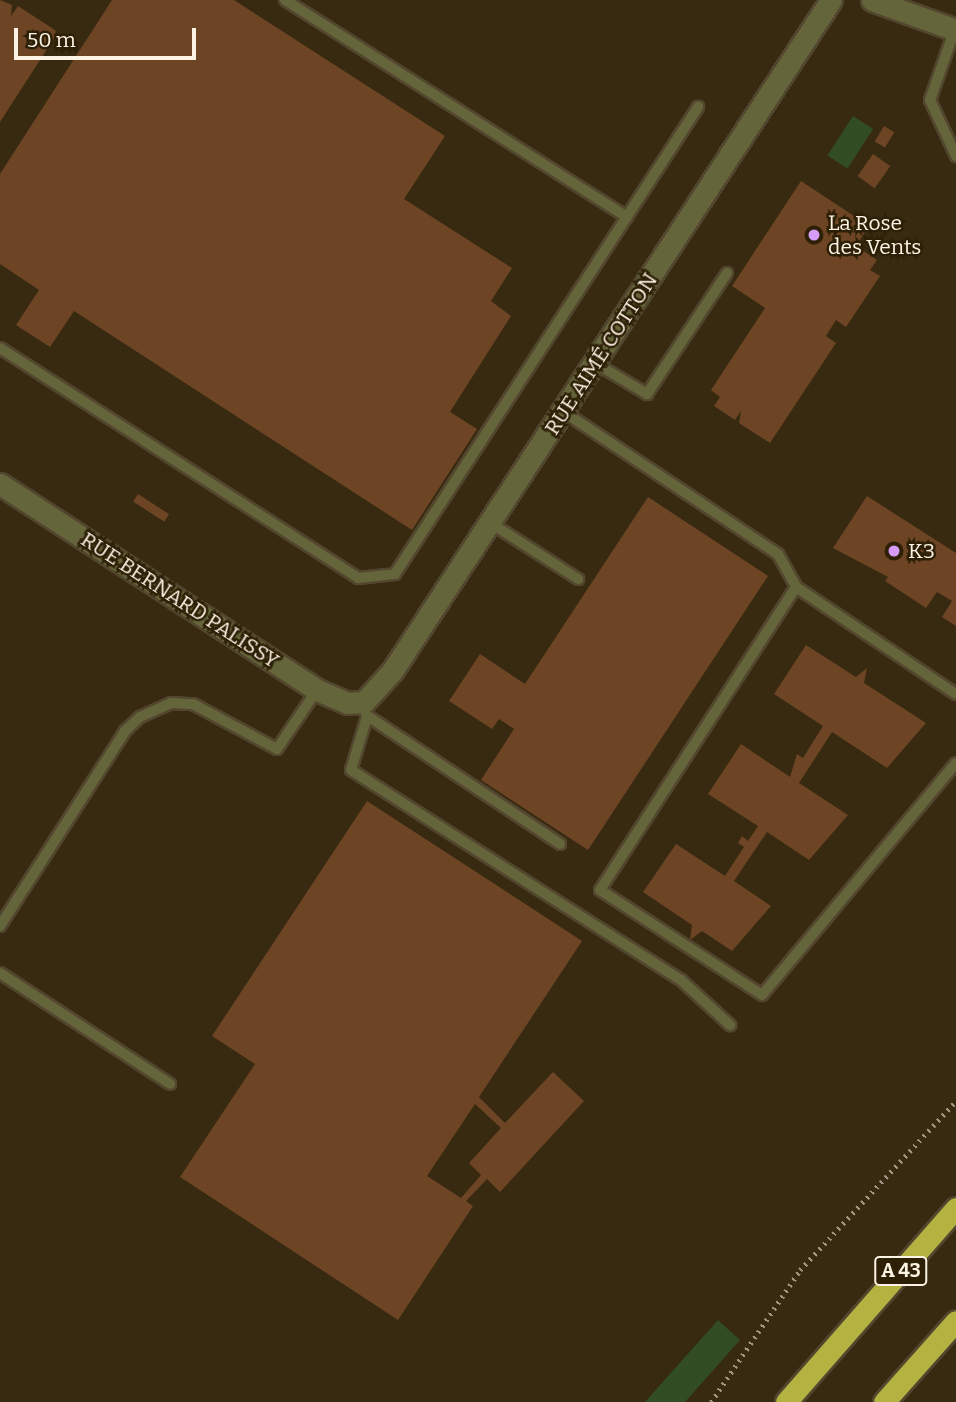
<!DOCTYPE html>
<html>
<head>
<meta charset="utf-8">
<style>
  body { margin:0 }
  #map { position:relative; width:956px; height:1402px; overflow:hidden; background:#372a10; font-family:Bitter,serif }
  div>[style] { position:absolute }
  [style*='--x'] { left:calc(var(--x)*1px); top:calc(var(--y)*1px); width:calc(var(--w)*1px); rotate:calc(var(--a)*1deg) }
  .water>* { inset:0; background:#324d23; transform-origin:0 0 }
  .building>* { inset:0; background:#6d4424; transform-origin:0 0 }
  .path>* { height:4.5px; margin-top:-2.25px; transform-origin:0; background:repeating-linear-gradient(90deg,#a19682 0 2px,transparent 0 7px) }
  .roads { filter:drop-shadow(2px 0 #53462e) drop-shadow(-2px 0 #53462e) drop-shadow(0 2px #53462e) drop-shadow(0 -2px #53462e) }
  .lane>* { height:10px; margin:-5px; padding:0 5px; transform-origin:5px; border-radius:5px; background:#65653c }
  .street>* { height:21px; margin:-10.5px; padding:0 10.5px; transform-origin:10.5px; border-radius:10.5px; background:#65653c }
  .highway>* { height:21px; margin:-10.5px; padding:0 10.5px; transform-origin:10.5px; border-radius:10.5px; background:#b4b342 }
  .dots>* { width:19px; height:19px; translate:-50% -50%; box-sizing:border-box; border:4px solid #2d2006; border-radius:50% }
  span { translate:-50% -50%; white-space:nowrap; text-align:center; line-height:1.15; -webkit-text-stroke:5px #2d2006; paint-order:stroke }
  .shield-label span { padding:2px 5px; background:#2d2006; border:2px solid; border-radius:5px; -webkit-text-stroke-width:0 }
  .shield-label { font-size:19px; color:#fcf3e4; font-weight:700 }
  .poi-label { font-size:21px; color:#fcf3e4 }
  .left { translate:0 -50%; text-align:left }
  .street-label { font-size:21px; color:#fcf3e4 }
  .scale { position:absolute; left:14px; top:28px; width:182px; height:32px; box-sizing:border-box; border:4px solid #fcf3e4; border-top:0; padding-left:9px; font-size:21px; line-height:24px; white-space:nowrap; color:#fcf3e4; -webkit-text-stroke:5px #2d2006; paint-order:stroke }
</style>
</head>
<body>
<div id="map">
  <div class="water">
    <div style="left:853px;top:116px;width:24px;height:47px;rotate:33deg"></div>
    <div style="clip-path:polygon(718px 1320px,740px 1340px,685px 1402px,645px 1402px)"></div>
  </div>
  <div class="building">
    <div style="clip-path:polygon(0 0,12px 5px,11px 16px,18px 6px,58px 32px,0 122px)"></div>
    <div style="clip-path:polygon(112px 0,234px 0,445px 136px,404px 199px,512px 268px,491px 301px,511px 316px,450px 412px,477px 429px,412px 530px,74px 311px,50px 347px,16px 325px,39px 290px,0 264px,0 174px)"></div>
    <div style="left:884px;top:126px;width:12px;height:18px;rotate:31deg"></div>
    <div style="left:873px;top:154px;width:21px;height:27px;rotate:35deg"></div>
    <div style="clip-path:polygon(801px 181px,869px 226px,856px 246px,877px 260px,870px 270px,880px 276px,846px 327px,836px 320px,826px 336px,836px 343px,770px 443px,739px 423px,741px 411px,735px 420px,714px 406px,720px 397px,711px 390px,765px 308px,732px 286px)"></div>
    <div style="left:138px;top:494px;width:37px;height:9px;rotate:33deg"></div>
    <div style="clip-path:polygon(867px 496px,956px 553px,956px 626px,942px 617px,952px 601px,937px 592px,926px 608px,885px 581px,888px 577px,833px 548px)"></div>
    <div style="clip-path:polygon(648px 497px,768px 576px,588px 850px,481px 780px,514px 729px,499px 719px,492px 729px,449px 701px,480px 654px,525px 684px)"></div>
    <div style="clip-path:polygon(806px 645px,856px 677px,867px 668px,864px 683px,926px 723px,887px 768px,832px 732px,799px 783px,848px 815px,809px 860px,767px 832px,734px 881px,771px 906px,732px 951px,702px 931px,690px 940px,692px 925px,643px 892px,676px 844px,725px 876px,744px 847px,738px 843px,742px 836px,748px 841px,758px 826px,708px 794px,741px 744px,790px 777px,797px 754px,803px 758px,823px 726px,774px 694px)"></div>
    <div style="clip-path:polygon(evenodd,367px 801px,582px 941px,479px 1097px,505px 1123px,553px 1072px,584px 1101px,500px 1192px,487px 1179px,466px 1201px,473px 1206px,398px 1320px,180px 1177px,255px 1064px,212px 1036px,367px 801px,475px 1104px,501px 1128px,469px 1163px,481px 1175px,461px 1198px,427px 1176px,475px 1104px)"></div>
  </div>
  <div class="path">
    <div style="--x:711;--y:1402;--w:159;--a:-56"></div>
    <div style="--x:800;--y:1270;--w:230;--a:-47.3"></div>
  </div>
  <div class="roads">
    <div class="lane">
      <div style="--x:285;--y:0;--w:405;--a:32.4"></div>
      <div style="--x:955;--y:29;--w:75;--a:109.4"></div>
      <div style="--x:930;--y:100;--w:62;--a:65.1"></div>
      <div style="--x:0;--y:348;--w:426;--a:32.7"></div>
      <div style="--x:358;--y:578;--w:37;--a:-6"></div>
      <div style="--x:395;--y:574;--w:557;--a:-57.02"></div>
      <div style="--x:595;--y:363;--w:61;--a:30.8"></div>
      <div style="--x:647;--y:394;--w:145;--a:-56.5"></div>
      <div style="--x:564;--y:412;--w:257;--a:33.6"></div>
      <div style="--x:778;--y:554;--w:38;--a:61"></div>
      <div style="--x:796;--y:587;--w:192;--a:33.8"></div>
      <div style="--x:489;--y:522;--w:106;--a:32.6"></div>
      <div style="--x:796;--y:587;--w:361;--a:122.9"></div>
      <div style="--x:600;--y:890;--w:193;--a:32.9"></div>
      <div style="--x:762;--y:995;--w:302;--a:-50.1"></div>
      <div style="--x:366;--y:715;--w:233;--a:33.6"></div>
      <div style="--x:366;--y:720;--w:52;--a:106.7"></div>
      <div style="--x:351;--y:770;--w:391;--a:32.5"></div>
      <div style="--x:681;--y:980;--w:67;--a:42.6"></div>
      <div style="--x:0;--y:926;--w:232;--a:-57.3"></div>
      <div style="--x:125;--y:731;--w:21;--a:-43"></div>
      <div style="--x:140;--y:717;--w:34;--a:-24"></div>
      <div style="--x:171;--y:703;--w:22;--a:3"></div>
      <div style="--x:193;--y:704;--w:95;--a:28.2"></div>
      <div style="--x:277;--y:749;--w:71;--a:-55.9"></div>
      <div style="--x:0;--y:973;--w:203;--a:33.1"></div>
    </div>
    <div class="street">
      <div style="--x:872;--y:0;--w:89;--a:19.7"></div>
      <div style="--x:0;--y:484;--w:378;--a:33"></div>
      <div style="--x:317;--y:690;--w:33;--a:23"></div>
      <div style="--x:347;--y:703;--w:17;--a:-3"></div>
      <div style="--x:364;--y:702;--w:43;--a:-47.8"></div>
      <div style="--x:393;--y:670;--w:800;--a:-56.83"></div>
    </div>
    <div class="highway">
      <div style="--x:786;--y:1402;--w:258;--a:-48.8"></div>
      <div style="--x:884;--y:1402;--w:108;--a:-48.4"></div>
    </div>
  </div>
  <div class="dots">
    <div style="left:814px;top:235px;background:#d69bf9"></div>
    <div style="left:894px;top:551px;background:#d69bf9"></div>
  </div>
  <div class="shield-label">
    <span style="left:901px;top:1271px">A 43</span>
  </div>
  <div class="poi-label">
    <span class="left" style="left:828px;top:235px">La Rose<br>des Vents</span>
    <span class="left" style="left:908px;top:551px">K3</span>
  </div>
  <div class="street-label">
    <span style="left:601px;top:354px;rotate:-57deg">RUE AIMÉ COTTON</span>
    <span style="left:180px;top:600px;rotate:33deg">RUE BERNARD PALISSY</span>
  </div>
  <div class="scale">50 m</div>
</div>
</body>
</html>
